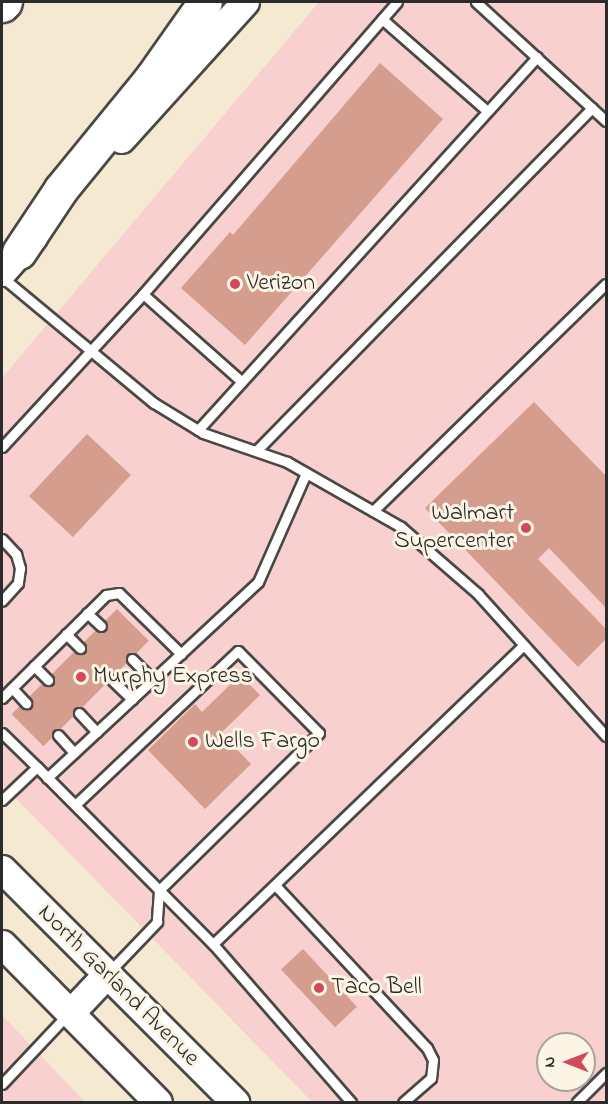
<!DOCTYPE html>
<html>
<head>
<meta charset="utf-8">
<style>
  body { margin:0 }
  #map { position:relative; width:608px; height:1104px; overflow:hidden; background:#f6e9d1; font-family:"Indie Flower",sans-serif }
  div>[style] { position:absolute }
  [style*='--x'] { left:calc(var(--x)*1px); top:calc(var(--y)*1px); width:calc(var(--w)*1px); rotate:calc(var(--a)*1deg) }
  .built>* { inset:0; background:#f7d0cf }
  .building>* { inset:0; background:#d59d8d; transform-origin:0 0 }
  .roads { filter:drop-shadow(2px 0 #494844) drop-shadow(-2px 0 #494844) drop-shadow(0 2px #494844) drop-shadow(0 -2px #494844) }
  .service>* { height:9px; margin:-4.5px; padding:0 4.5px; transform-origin:4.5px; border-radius:4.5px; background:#fff }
  .secondary>* { height:27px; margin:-13.5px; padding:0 13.5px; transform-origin:13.5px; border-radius:13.5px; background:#fff }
  .motorway>* { height:33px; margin:-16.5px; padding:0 16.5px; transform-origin:16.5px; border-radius:16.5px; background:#fff }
  .dots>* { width:16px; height:16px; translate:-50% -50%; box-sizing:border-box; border:3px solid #fcf5e5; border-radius:50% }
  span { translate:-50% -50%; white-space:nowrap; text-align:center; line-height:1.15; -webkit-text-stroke:6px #fcf5e5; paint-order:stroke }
  .poi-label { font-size:24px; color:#2b2b2b }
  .left { translate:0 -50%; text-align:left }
  .right { translate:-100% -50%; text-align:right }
  .street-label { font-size:24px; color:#2b2b2b }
  .frame { position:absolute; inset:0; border:3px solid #2b2b2b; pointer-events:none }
  .north { position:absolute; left:536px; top:1032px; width:60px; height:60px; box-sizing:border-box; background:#fcf5e5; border:2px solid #a8a49b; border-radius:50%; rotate:270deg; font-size:16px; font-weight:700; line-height:24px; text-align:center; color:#2b2b2b }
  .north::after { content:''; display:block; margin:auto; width:21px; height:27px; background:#d1495b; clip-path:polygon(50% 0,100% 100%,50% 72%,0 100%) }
</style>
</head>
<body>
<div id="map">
  <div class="built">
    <div style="clip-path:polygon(evenodd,319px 2px,606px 2px,606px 1102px,312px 1102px,2px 784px,2px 378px,319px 2px,548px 1044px,584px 1044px,584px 1080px,548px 1080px,548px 1044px)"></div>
    <div style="clip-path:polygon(2px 1015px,85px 1102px,2px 1102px)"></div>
  </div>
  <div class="building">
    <div style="clip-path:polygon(380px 63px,443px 119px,245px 345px,181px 288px,230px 232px,233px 235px)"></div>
    <div style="clip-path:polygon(534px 402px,606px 476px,606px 608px,549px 548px,538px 559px,606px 629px,606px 639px,578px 667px,425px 508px)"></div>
    <div style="left:87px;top:434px;width:60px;height:85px;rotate:43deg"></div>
    <div style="left:117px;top:609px;width:45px;height:149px;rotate:45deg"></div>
    <div style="clip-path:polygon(240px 675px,260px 695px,221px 733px,251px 764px,205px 809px,148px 750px,195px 704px,202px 712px)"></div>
    <div style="left:303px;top:949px;width:79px;height:30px;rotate:47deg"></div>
  </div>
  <div class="roads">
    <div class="service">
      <div style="--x:476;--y:2;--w:176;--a:42.5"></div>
      <div style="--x:382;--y:19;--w:138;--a:41.2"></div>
      <div style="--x:2;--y:277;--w:197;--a:39.7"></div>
      <div style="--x:154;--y:403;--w:57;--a:31.5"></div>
      <div style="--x:203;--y:433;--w:89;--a:19"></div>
      <div style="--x:287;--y:462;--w:131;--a:29.7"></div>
      <div style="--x:401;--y:527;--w:102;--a:41"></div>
      <div style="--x:478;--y:594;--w:191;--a:48"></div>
      <div style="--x:143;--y:294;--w:132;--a:41.6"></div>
      <div style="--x:198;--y:430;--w:504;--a:-47.73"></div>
      <div style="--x:2;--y:447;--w:208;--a:-47.3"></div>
      <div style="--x:143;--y:294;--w:387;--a:-49"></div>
      <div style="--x:256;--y:451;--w:480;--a:-45.6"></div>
      <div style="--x:373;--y:511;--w:325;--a:-44.3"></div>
      <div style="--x:2;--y:539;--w:21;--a:47"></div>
      <div style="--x:16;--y:554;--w:15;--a:74"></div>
      <div style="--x:20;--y:568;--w:15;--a:98"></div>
      <div style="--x:18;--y:583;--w:24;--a:132"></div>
      <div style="--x:87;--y:613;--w:19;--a:43"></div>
      <div style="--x:66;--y:634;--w:20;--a:45"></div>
      <div style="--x:132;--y:659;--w:30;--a:45"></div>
      <div style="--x:34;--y:666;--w:20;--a:45"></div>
      <div style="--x:112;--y:680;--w:28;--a:44"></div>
      <div style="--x:12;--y:688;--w:21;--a:47"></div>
      <div style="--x:2;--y:698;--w:146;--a:-44.7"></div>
      <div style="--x:106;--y:595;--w:13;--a:-9"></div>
      <div style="--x:119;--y:593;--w:87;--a:44.5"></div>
      <div style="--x:79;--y:713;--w:26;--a:47"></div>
      <div style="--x:2;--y:733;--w:49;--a:44.2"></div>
      <div style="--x:58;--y:735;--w:24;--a:48"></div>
      <div style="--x:47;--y:778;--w:288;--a:-42.9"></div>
      <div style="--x:258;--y:582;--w:119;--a:-66.2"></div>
      <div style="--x:2;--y:800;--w:48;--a:-43.3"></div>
      <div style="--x:37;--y:767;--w:250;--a:45.2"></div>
      <div style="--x:213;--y:944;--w:210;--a:48.9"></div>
      <div style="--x:75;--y:805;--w:224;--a:-43.4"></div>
      <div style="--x:238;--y:651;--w:115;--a:45.4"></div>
      <div style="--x:319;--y:733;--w:224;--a:135.5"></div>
      <div style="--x:159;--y:890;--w:32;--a:94"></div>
      <div style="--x:157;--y:922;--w:68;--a:133.8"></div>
      <div style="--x:275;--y:885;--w:223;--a:47"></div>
      <div style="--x:427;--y:1048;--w:13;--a:63"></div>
      <div style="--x:433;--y:1060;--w:18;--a:96"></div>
      <div style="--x:431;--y:1078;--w:37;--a:139"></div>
      <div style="--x:213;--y:944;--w:431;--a:-43.9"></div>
      <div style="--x:2;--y:1084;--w:96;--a:-46.7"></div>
      <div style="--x:577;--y:1102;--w:41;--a:-45"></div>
    </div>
    <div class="secondary">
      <div style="--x:121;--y:139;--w:185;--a:-47.9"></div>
      <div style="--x:2;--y:272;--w:47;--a:-48.5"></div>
      <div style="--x:2;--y:869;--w:330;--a:45"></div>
      <div style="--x:2;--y:944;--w:222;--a:45.4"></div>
      <div style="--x:71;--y:1012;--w:51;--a:-46.6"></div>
    </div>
    <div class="motorway">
      <div style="--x:2;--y:5;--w:4;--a:-45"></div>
      <div style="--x:19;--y:252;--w:76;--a:-56.3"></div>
      <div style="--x:61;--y:189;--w:141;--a:-50.8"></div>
      <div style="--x:150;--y:80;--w:95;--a:-54.8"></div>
    </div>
  </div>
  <div class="dots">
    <div style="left:235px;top:284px;background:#d1495b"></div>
    <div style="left:526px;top:528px;background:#d1495b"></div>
    <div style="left:81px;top:677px;background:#d1495b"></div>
    <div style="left:193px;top:742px;background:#d1495b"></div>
    <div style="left:319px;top:988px;background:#d1495b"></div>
  </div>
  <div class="poi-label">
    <span class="left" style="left:247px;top:284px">Verizon</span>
    <span class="right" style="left:514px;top:528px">Walmart<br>Supercenter</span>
    <span class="left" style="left:93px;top:677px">Murphy Express</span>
    <span class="left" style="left:205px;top:742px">Wells Fargo</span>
    <span class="left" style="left:331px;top:988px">Taco Bell</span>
  </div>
  <div class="street-label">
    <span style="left:118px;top:986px;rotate:45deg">North Garland Avenue</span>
  </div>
  <div class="frame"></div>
  <div class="north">N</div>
</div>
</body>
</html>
